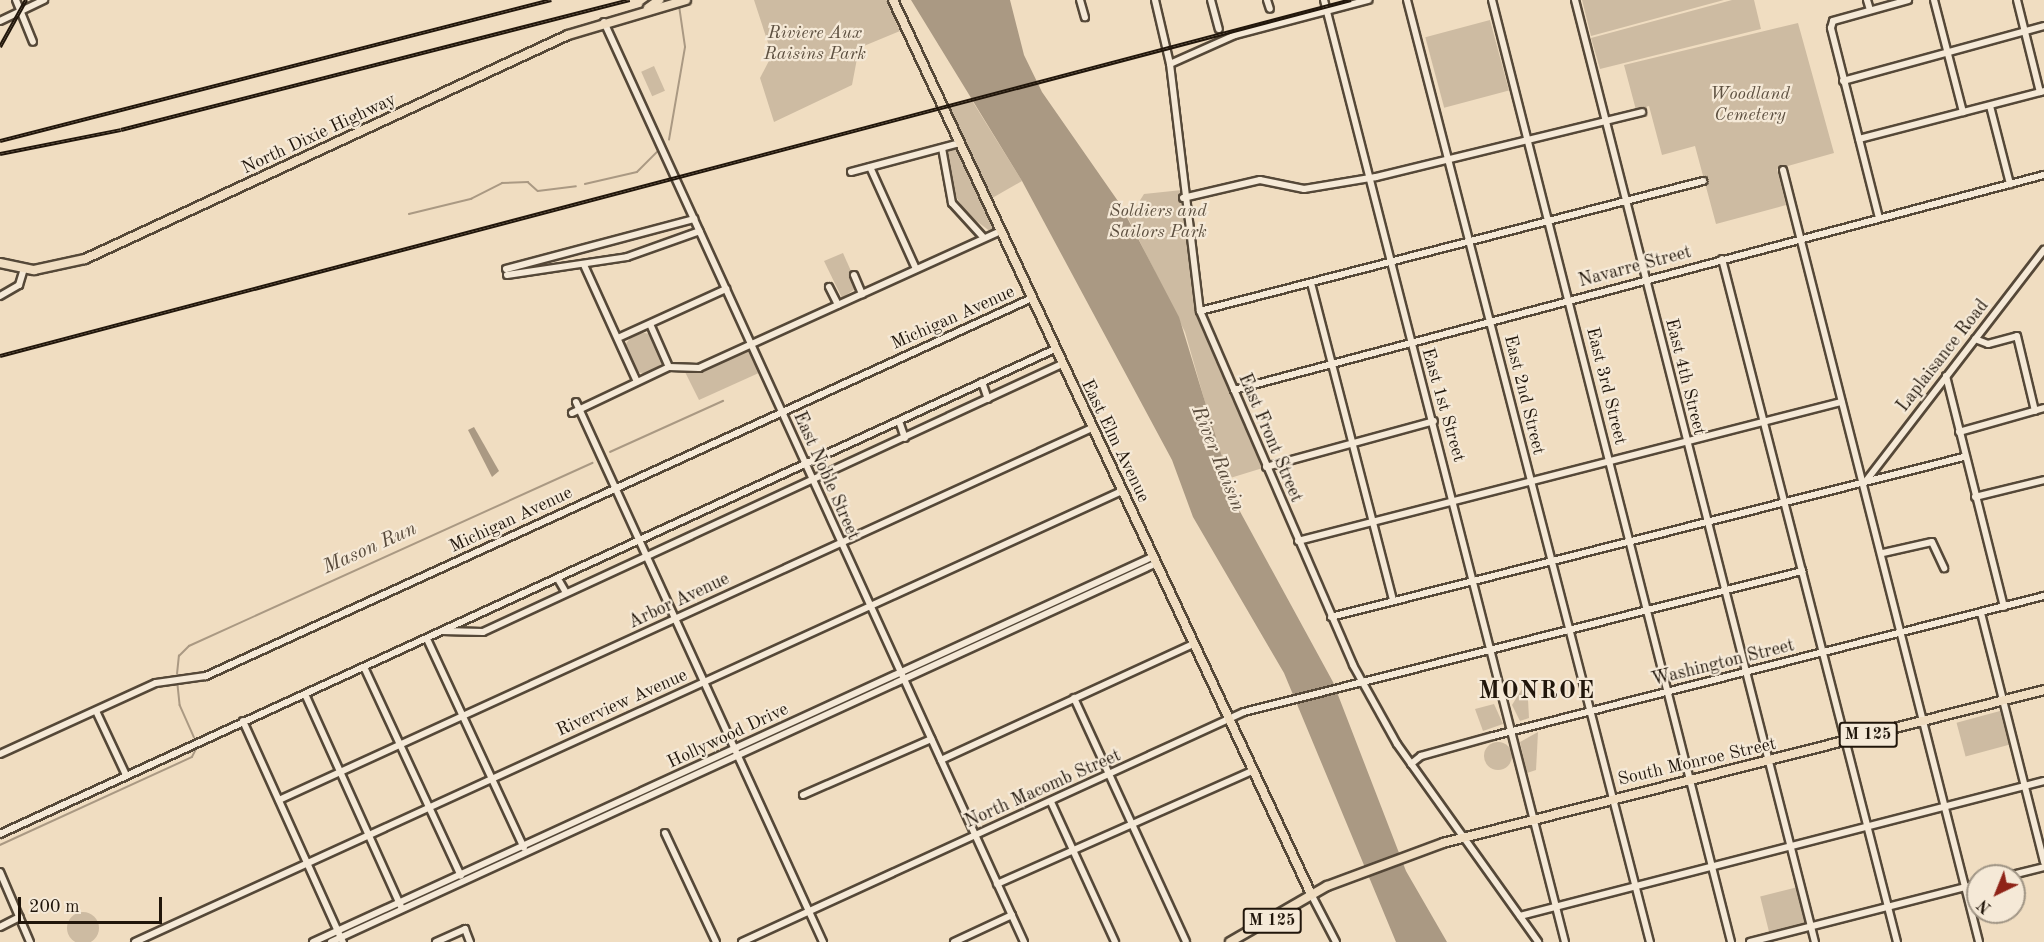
<!DOCTYPE html>
<html>
<head>
<meta charset="utf-8">
<style>
  body { margin:0 }
  #map { position:relative; width:2044px; height:942px; overflow:hidden; background:#f0ddc1; font-family:"Old Standard TT",serif }
  div>[style] { position:absolute }
  [style*='--x'] { left:calc(var(--x)*1px); top:calc(var(--y)*1px); width:calc(var(--w)*1px); rotate:calc(var(--a)*1deg) }
  .green>* { inset:0; background:#cdbba2; transform-origin:0 0 }
  .round { border-radius:50% }
  .water>* { inset:0; background:#aa9983 }
  .stream>* { height:1.5px; margin:-0.75px; padding:0 0.75px; transform-origin:0.75px; border-radius:0.75px; background:#aa9983 }
  .roads { filter:drop-shadow(2px 0 #554838) drop-shadow(-2px 0 #554838) drop-shadow(0 2px #554838) drop-shadow(0 -2px #554838) }
  .minor>* { height:6px; margin:-3px; padding:0 3px; transform-origin:3px; border-radius:3px; background:#f5e9d7 }
  .major>* { height:8px; margin:-4px; padding:0 4px; transform-origin:4px; border-radius:4px; background:#f0ddc1 }
  .rail>* { height:4px; margin-top:-2px; transform-origin:0; background:repeating-linear-gradient(90deg,#f5e9d7 0 4.5px,#21160b 0 9px); box-sizing:border-box; border-block:2px solid #21160b }
  span { translate:-50% -50%; white-space:nowrap; text-align:center; line-height:1.15; -webkit-text-stroke:4.5px #f5e9d7; paint-order:stroke }
  .shield-label span { padding:2px 4px; background:#f5e9d7; border:2px solid; border-radius:4px; -webkit-text-stroke-width:0 }
  .shield-label { font-size:16px; color:#21160b; font-weight:700 }
  .park-label { font-size:18px; color:#5d5040; font-style:italic }
  .street-label { font-size:18px; color:#21160b }
  .water-label { font-size:20px; color:#584a3b; font-style:italic }
  .district-label { font-size:24px; color:#21160b; font-weight:700; letter-spacing:1.5px }
  .north { position:absolute; left:1966px; top:864px; width:60px; height:60px; box-sizing:border-box; background:#f5e9d7; border:2px solid #a09585; border-radius:50%; rotate:223deg; font-size:16px; font-weight:700; line-height:24px; text-align:center; color:#21160b }
  .north::after { content:''; display:block; margin:auto; width:21px; height:27px; background:#8f2418; clip-path:polygon(50% 0,100% 100%,50% 72%,0 100%) }
  .scale { position:absolute; left:18px; top:897px; width:144px; height:27px; box-sizing:border-box; border:3px solid #21160b; border-top:0; padding-left:8px; font-size:18px; line-height:21px; white-space:nowrap; color:#21160b; -webkit-text-stroke:4px #f5e9d7; paint-order:stroke }
</style>
</head>
<body>
<div id="map">
  <div class="green">
    <div style="clip-path:polygon(754px 0,886px 0,900px 31px,859px 48px,852px 85px,774px 122px,760px 78px,772px 55px)"></div>
    <div style="clip-path:polygon(1582px 0,1724px 0,1591px 36px)"></div>
    <div style="clip-path:polygon(1732px 0,1754px 0,1761px 29px,1600px 69px,1591px 38px)"></div>
    <div style="left:1490px;top:20px;width:73px;height:67px;rotate:75deg"></div>
    <div style="clip-path:polygon(1798px 23px,1834px 153px,1777px 169px,1786px 205px,1716px 224px,1695px 146px,1662px 155px,1649px 106px,1636px 110px,1624px 65px)"></div>
    <div style="left:654px;top:66px;width:27px;height:14px;rotate:66deg"></div>
    <div style="clip-path:polygon(971px 99px,1022px 181px,987px 201px,943px 106px)"></div>
    <div style="clip-path:polygon(956px 146px,995px 228px,991px 232px,967px 214px,950px 187px,946px 153px)"></div>
    <div style="clip-path:polygon(1182px 190px,1200px 311px,1266px 467px,1227px 479px,1185px 332px,1126px 214px,1132px 213px,1144px 194px)"></div>
    <div style="clip-path:polygon(843px 253px,858px 287px,842px 298px,824px 261px)"></div>
    <div class="round" style="left:624px;top:333px;width:40px;height:40px"></div>
    <div style="clip-path:polygon(748px 349px,761px 372px,699px 400px,683px 368px)"></div>
    <div style="clip-path:polygon(1527px 681px,1529px 718px,1520px 721px,1512px 705px)"></div>
    <div style="clip-path:polygon(1494px 704px,1503px 724px,1483px 731px,1475px 709px)"></div>
    <div style="left:2000px;top:711px;width:35px;height:45px;rotate:75deg"></div>
    <div style="clip-path:polygon(1538px 732px,1536px 770px,1527px 773px,1520px 742px)"></div>
    <div class="round" style="left:1484px;top:742px;width:28px;height:28px"></div>
    <div style="left:1798px;top:887px;width:37px;height:39px;rotate:76deg"></div>
    <div class="round" style="left:67px;top:912px;width:32px;height:32px"></div>
  </div>
  <div class="water">
    <div style="clip-path:polygon(911px 0,1010px 0,1024px 55px,1042px 92px,1120px 204px,1179px 317px,1237px 506px,1333px 682px,1406px 871px,1447px 942px,1396px 942px,1284px 673px,1193px 517px,1172px 460px,1022px 181px)"></div>
    <div style="clip-path:polygon(474px 427px,499px 471px,492px 477px,468px 430px)"></div>
  </div>
  <div class="stream">
    <div style="--x:669;--y:140;--w:94;--a:-80.2"></div>
    <div style="--x:685;--y:47;--w:41;--a:-98.3"></div>
    <div style="--x:585;--y:184;--w:53;--a:-13"></div>
    <div style="--x:637;--y:172;--w:30;--a:-45"></div>
    <div style="--x:409;--y:214;--w:64;--a:-13.6"></div>
    <div style="--x:471;--y:199;--w:35;--a:-27"></div>
    <div style="--x:502;--y:183;--w:26;--a:-2"></div>
    <div style="--x:528;--y:182;--w:13;--a:42"></div>
    <div style="--x:538;--y:191;--w:38;--a:-7"></div>
    <div style="--x:610;--y:452;--w:124;--a:-24.3"></div>
    <div style="--x:177;--y:674;--w:18;--a:-84"></div>
    <div style="--x:179;--y:656;--w:14;--a:-45"></div>
    <div style="--x:189;--y:646;--w:443;--a:-24.4"></div>
    <div style="--x:178;--y:685;--w:20;--a:84"></div>
    <div style="--x:180;--y:705;--w:35;--a:66"></div>
    <div style="--x:0;--y:845;--w:211;--a:-24.6"></div>
    <div style="--x:192;--y:757;--w:11;--a:-63"></div>
  </div>
  <div class="roads">
    <div class="minor">
      <div style="--x:16;--y:0;--w:45;--a:68"></div>
      <div style="--x:1080;--y:0;--w:18;--a:74"></div>
      <div style="--x:1155;--y:0;--w:66;--a:76.8"></div>
      <div style="--x:1170;--y:64;--w:249;--a:83.1"></div>
      <div style="--x:1200;--y:311;--w:386;--a:66.6"></div>
      <div style="--x:1353;--y:665;--w:90;--a:60.9"></div>
      <div style="--x:1397;--y:744;--w:243;--a:54.5"></div>
      <div style="--x:1211;--y:0;--w:30;--a:75"></div>
      <div style="--x:1267;--y:0;--w:9;--a:72"></div>
      <div style="--x:1324;--y:0;--w:972;--a:75.65"></div>
      <div style="--x:1407;--y:0;--w:973;--a:75.54"></div>
      <div style="--x:1492;--y:0;--w:972;--a:75.76"></div>
      <div style="--x:1575;--y:0;--w:972;--a:75.71"></div>
      <div style="--x:1867;--y:0;--w:10;--a:73"></div>
      <div style="--x:1934;--y:0;--w:116;--a:75.5"></div>
      <div style="--x:2017;--y:0;--w:95;--a:76"></div>
      <div style="--x:0;--y:21;--w:49;--a:-25.5"></div>
      <div style="--x:604;--y:22;--w:1011;--a:65.46"></div>
      <div style="--x:1170;--y:64;--w:71;--a:-24"></div>
      <div style="--x:1235;--y:35;--w:138;--a:-14.7"></div>
      <div style="--x:1843;--y:81;--w:208;--a:-15.3"></div>
      <div style="--x:1990;--y:106;--w:81;--a:75.6"></div>
      <div style="--x:1859;--y:139;--w:191;--a:-14.5"></div>
      <div style="--x:942;--y:148;--w:56;--a:79.7"></div>
      <div style="--x:952;--y:203;--w:46;--a:47.6"></div>
      <div style="--x:870;--y:167;--w:112;--a:65.7"></div>
      <div style="--x:1783;--y:170;--w:796;--a:75.75"></div>
      <div style="--x:851;--y:172;--w:113;--a:-14.9"></div>
      <div style="--x:1183;--y:198;--w:79;--a:-13.2"></div>
      <div style="--x:1260;--y:180;--w:45;--a:11.6"></div>
      <div style="--x:1304;--y:189;--w:73;--a:-9.5"></div>
      <div style="--x:1376;--y:177;--w:274;--a:-13.7"></div>
      <div style="--x:1879;--y:218;--w:196;--a:-104.2"></div>
      <div style="--x:1831;--y:28;--w:7;--a:-74"></div>
      <div style="--x:1833;--y:21;--w:78;--a:-15.6"></div>
      <div style="--x:1722;--y:259;--w:705;--a:75.63"></div>
      <div style="--x:584;--y:265;--w:128;--a:65.6"></div>
      <div style="--x:506;--y:269;--w:195;--a:-14.9"></div>
      <div style="--x:507;--y:275;--w:121;--a:-8.5"></div>
      <div style="--x:627;--y:257;--w:77;--a:-19.6"></div>
      <div style="--x:854;--y:275;--w:21;--a:67"></div>
      <div style="--x:1311;--y:283;--w:327;--a:75.5"></div>
      <div style="--x:829;--y:287;--w:20;--a:63"></div>
      <div style="--x:0;--y:296;--w:22;--a:-30"></div>
      <div style="--x:19;--y:285;--w:17;--a:-73"></div>
      <div style="--x:1200;--y:311;--w:520;--a:-14.49"></div>
      <div style="--x:650;--y:324;--w:47;--a:66.2"></div>
      <div style="--x:618;--y:338;--w:119;--a:-24.4"></div>
      <div style="--x:1975;--y:339;--w:14;--a:21"></div>
      <div style="--x:1988;--y:344;--w:30;--a:-15"></div>
      <div style="--x:2017;--y:336;--w:77;--a:76.5"></div>
      <div style="--x:1946;--y:376;--w:238;--a:75.9"></div>
      <div style="--x:982;--y:382;--w:18;--a:71"></div>
      <div style="--x:1234;--y:390;--w:838;--a:-14.87"></div>
      <div style="--x:576;--y:402;--w:594;--a:65.42"></div>
      <div style="--x:572;--y:413;--w:107;--a:-25.4"></div>
      <div style="--x:669;--y:367;--w:30;--a:2"></div>
      <div style="--x:699;--y:368;--w:332;--a:-24.4"></div>
      <div style="--x:899;--y:421;--w:18;--a:71"></div>
      <div style="--x:1959;--y:432;--w:88;--a:-15.8"></div>
      <div style="--x:1266;--y:467;--w:174;--a:-15.3"></div>
      <div style="--x:1866;--y:481;--w:292;--a:-52.4"></div>
      <div style="--x:1975;--y:497;--w:71;--a:-13.8"></div>
      <div style="--x:1298;--y:541;--w:561;--a:-14.36"></div>
      <div style="--x:1883;--y:553;--w:50;--a:-12.7"></div>
      <div style="--x:1932;--y:542;--w:29;--a:65"></div>
      <div style="--x:558;--y:579;--w:16;--a:60"></div>
      <div style="--x:1981;--y:613;--w:257;--a:75.8"></div>
      <div style="--x:1331;--y:617;--w:653;--a:-14.19"></div>
      <div style="--x:442;--y:631;--w:41;--a:1.4"></div>
      <div style="--x:483;--y:632;--w:638;--a:-24.84"></div>
      <div style="--x:427;--y:639;--w:230;--a:65.1"></div>
      <div style="--x:364;--y:667;--w:230;--a:65.1"></div>
      <div style="--x:305;--y:694;--w:234;--a:65.7"></div>
      <div style="--x:1074;--y:698;--w:268;--a:65.3"></div>
      <div style="--x:96;--y:711;--w:71;--a:64.9"></div>
      <div style="--x:243;--y:721;--w:243;--a:65.7"></div>
      <div style="--x:0;--y:754;--w:171;--a:-24.5"></div>
      <div style="--x:156;--y:683;--w:50;--a:-8"></div>
      <div style="--x:206;--y:676;--w:908;--a:-24.59"></div>
      <div style="--x:941;--y:760;--w:277;--a:-24.7"></div>
      <div style="--x:1411;--y:764;--w:13;--a:-39"></div>
      <div style="--x:1421;--y:756;--w:75;--a:-15.5"></div>
      <div style="--x:1493;--y:736;--w:569;--a:-14.26"></div>
      <div style="--x:803;--y:795;--w:140;--a:-23.6"></div>
      <div style="--x:279;--y:800;--w:894;--a:-24.59"></div>
      <div style="--x:1051;--y:802;--w:154;--a:65.4"></div>
      <div style="--x:665;--y:833;--w:120;--a:64.9"></div>
      <div style="--x:0;--y:834;--w:1161;--a:-24.69"></div>
      <div style="--x:0;--y:872;--w:76;--a:66.8"></div>
      <div style="--x:2008;--y:876;--w:37;--a:-14"></div>
      <div style="--x:997;--y:884;--w:279;--a:-23.9"></div>
      <div style="--x:1311;--y:894;--w:54;--a:62.5"></div>
      <div style="--x:1520;--y:916;--w:541;--a:-14.45"></div>
      <div style="--x:0;--y:927;--w:22;--a:-27"></div>
      <div style="--x:135;--y:942;--w:1085;--a:-24.56"></div>
      <div style="--x:313;--y:942;--w:925;--a:-24.65"></div>
      <div style="--x:331;--y:942;--w:909;--a:-24.65"></div>
      <div style="--x:436;--y:942;--w:32;--a:-24"></div>
      <div style="--x:465;--y:929;--w:14;--a:69"></div>
      <div style="--x:742;--y:942;--w:552;--a:-24.62"></div>
      <div style="--x:1244;--y:712;--w:576;--a:-14.18"></div>
      <div style="--x:954;--y:942;--w:64;--a:-25"></div>
      <div style="--x:1750;--y:942;--w:235;--a:-14.3"></div>
    </div>
    <div class="major">
      <div style="--x:893;--y:0;--w:987;--a:64.94"></div>
      <div style="--x:648;--y:8;--w:14;--a:-36"></div>
      <div style="--x:0;--y:263;--w:35;--a:12"></div>
      <div style="--x:34;--y:270;--w:52;--a:-12.2"></div>
      <div style="--x:85;--y:259;--w:532;--a:-24.88"></div>
      <div style="--x:568;--y:35;--w:123;--a:-16.5"></div>
      <div style="--x:1230;--y:942;--w:112;--a:-30"></div>
      <div style="--x:1327;--y:886;--w:124;--a:-20.3"></div>
      <div style="--x:1443;--y:843;--w:620;--a:-14.28"></div>
    </div>
  </div>
  <div class="rail">
    <div style="--x:0;--y:47;--w:54;--a:-61"></div>
    <div style="--x:0;--y:141;--w:569;--a:-14.35"></div>
    <div style="--x:0;--y:154;--w:123;--a:-11.2"></div>
    <div style="--x:121;--y:130;--w:525;--a:-14.33"></div>
    <div style="--x:0;--y:356;--w:1397;--a:-14.76"></div>
  </div>
  <div class="shield-label">
    <span style="left:1868px;top:735px">M 125</span>
    <span style="left:1272px;top:921px">M 125</span>
  </div>
  <div class="park-label">
    <span style="left:815px;top:44px">Riviere Aux<br>Raisins Park</span>
    <span style="left:1750px;top:105px">Woodland<br>Cemetery</span>
    <span style="left:1158px;top:222px">Soldiers and<br>Sailors Park</span>
  </div>
  <div class="street-label">
    <span style="left:319px;top:134px;rotate:-25deg">North Dixie Highway</span>
    <span style="left:1635px;top:267px;rotate:-15deg">Navarre Street</span>
    <span style="left:953px;top:318px;rotate:-24deg">Michigan Avenue</span>
    <span style="left:1943px;top:356px;rotate:-52deg">Laplaisance Road</span>
    <span style="left:1685px;top:377px;rotate:76deg">East 4th Street</span>
    <span style="left:1606px;top:386px;rotate:76deg">East 3rd Street</span>
    <span style="left:1524px;top:395px;rotate:76deg">East 2nd Street</span>
    <span style="left:1443px;top:405px;rotate:74deg">East 1st Street</span>
    <span style="left:1270px;top:438px;rotate:67deg">East Front Street</span>
    <span style="left:1115px;top:441px;rotate:64deg">East Elm Avenue</span>
    <span style="left:826px;top:476px;rotate:66deg">East Noble Street</span>
    <span style="left:511px;top:520px;rotate:-25deg">Michigan Avenue</span>
    <span style="left:679px;top:601px;rotate:-25deg">Arbor Avenue</span>
    <span style="left:1723px;top:663px;rotate:-14deg">Washington Street</span>
    <span style="left:622px;top:703px;rotate:-24deg">Riverview Avenue</span>
    <span style="left:728px;top:736px;rotate:-25deg">Hollywood Drive</span>
    <span style="left:1697px;top:762px;rotate:-13deg">South Monroe Street</span>
    <span style="left:1043px;top:789px;rotate:-24deg">North Macomb Street</span>
  </div>
  <div class="water-label">
    <span style="left:1217px;top:459px;rotate:68deg">River Raisin</span>
    <span style="left:370px;top:549px;rotate:-24deg">Mason Run</span>
  </div>
  <div class="district-label">
    <span style="left:1537px;top:693px">MONROE</span>
  </div>
  <div class="north">N</div>
  <div class="scale">200 m</div>
</div>
</body>
</html>
